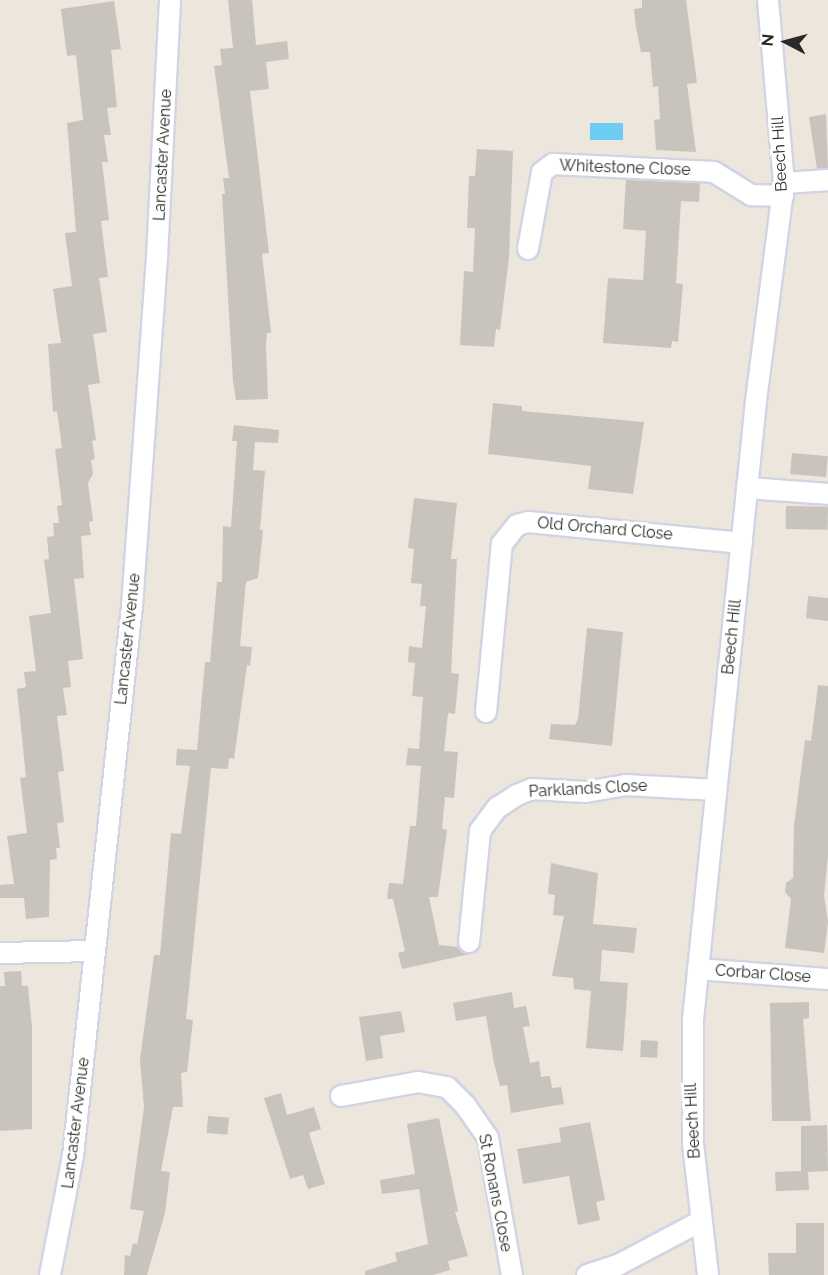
<!DOCTYPE html>
<html>
<head>
<meta charset="utf-8">
<style>
  body { margin:0 }
  #map { position:relative; width:828px; height:1275px; overflow:hidden; background:#ede6dc; font-family:Raleway,sans-serif }
  div>[style] { position:absolute }
  [style*='--x'] { left:calc(var(--x)*1px); top:calc(var(--y)*1px); width:calc(var(--w)*1px); rotate:calc(var(--a)*1deg) }
  .water>* { inset:0; background:#6cccf2; transform-origin:0 0 }
  .building>* { inset:0; background:#c8c3bc; transform-origin:0 0 }
  .roads { filter:drop-shadow(2px 0 #d1d4e4) drop-shadow(-2px 0 #d1d4e4) drop-shadow(0 2px #d1d4e4) drop-shadow(0 -2px #d1d4e4) }
  .minor>* { height:20px; margin:-10px; padding:0 10px; transform-origin:10px; border-radius:10px; background:#fff }
  span { translate:-50% -50%; white-space:nowrap; text-align:center; line-height:1.15; -webkit-text-stroke:6px #fff; paint-order:stroke }
  .street-label { font-size:16px; color:#2a2a2a }
  .north { position:absolute; left:756px; top:12px; width:60px; height:60px; -webkit-text-stroke:4px #fff; paint-order:stroke; rotate:276deg; font-size:16px; font-weight:700; line-height:24px; text-align:center; color:#2a2a2a }
  .north::after { content:''; display:block; margin:auto; width:21px; height:27px; background:#2a2a2a; clip-path:polygon(50% 0,100% 100%,50% 72%,0 100%) }
</style>
</head>
<body>
<div id="map">
  <div class="water">
    <div style="left:590px;top:123px;width:33px;height:17px"></div>
  </div>
  <div class="building">
    <div style="clip-path:polygon(228px 0,252px 0,256px 45px,287px 41px,289px 59px,266px 62px,269px 89px,250px 91px,269px 253px,262px 254px,271px 333px,267px 333px,266px 345px,268px 399px,236px 400px,233px 381px,222px 194px,225px 194px,223px 178px,229px 178px,214px 66px,222px 65px,220px 49px,233px 48px)"></div>
    <div style="clip-path:polygon(642px 0,686px 0,697px 83px,687px 84px,696px 152px,656px 150px,654px 120px,660px 119px,658px 86px,653px 87px,650px 52px,641px 52px,636px 27px,634px 9px,642px 8px)"></div>
    <div style="clip-path:polygon(114px 1px,121px 49px,111px 50px,117px 107px,107px 108px,111px 135px,104px 135px,108px 162px,102px 162px,109px 220px,101px 221px,108px 277px,99px 278px,107px 332px,93px 334px,100px 383px,88px 385px,96px 440px,92px 441px,95px 459px,91px 460px,93px 474px,88px 483px,93px 521px,89px 522px,91px 535px,81px 536px,84px 578px,74px 579px,83px 659px,68px 661px,71px 687px,63px 688px,67px 715px,57px 716px,64px 771px,58px 772px,64px 822px,57px 823px,60px 848px,56px 848px,57px 859px,50px 860px,49px 917px,26px 919px,24px 898px,0 898px,0 885px,14px 884px,7px 836px,27px 833px,20px 778px,26px 777px,17px 689px,26px 687px,24px 672px,36px 671px,29px 616px,51px 613px,44px 560px,49px 559px,47px 537px,54px 536px,53px 523px,59px 523px,57px 506px,62px 505px,55px 449px,62px 448px,57px 411px,53px 412px,48px 344px,61px 343px,53px 289px,72px 286px,65px 233px,76px 232px,67px 123px,83px 120px,76px 55px,67px 56px,61px 9px)"></div>
    <div style="clip-path:polygon(826px 114px,828px 168px,817px 169px,809px 117px)"></div>
    <div style="clip-path:polygon(477px 149px,513px 151px,509px 258px,500px 330px,496px 329px,494px 347px,460px 345px,464px 271px,473px 272px,475px 228px,467px 228px,469px 176px,475px 176px)"></div>
    <div style="clip-path:polygon(626px 180px,700px 183px,699px 202px,681px 201px,676px 283px,683px 284px,678px 342px,672px 341px,671px 348px,603px 343px,608px 278px,643px 280px,646px 231px,623px 229px)"></div>
    <div style="clip-path:polygon(493px 403px,522px 406px,522px 411px,644px 422px,633px 494px,588px 489px,591px 466px,488px 454px)"></div>
    <div style="clip-path:polygon(234px 425px,279px 430px,278px 443px,255px 442px,253px 470px,265px 471px,260px 530px,263px 530px,258px 578px,246px 582px,240px 646px,252px 647px,250px 666px,247px 665px,234px 759px,229px 758px,228px 769px,211px 768px,186px 1019px,193px 1020px,187px 1072px,181px 1073px,183px 1107px,173px 1107px,161px 1171px,170px 1172px,165px 1213px,147px 1275px,124px 1275px,125px 1255px,130px 1256px,133px 1243px,137px 1244px,144px 1211px,130px 1209px,144px 1107px,140px 1060px,154px 955px,160px 955px,171px 833px,181px 834px,190px 766px,176px 765px,177px 749px,197px 750px,205px 662px,210px 662px,217px 582px,222px 582px,223px 526px,231px 527px,237px 441px,232px 441px)"></div>
    <div style="left:792px;top:453px;width:36px;height:21px;rotate:5deg"></div>
    <div style="clip-path:polygon(414px 498px,457px 503px,451px 559px,457px 559px,451px 673px,459px 674px,455px 714px,448px 713px,444px 751px,458px 752px,454px 798px,445px 797px,442px 829px,447px 830px,438px 897px,429px 897px,439px 945px,458px 947px,467px 954px,479px 952px,402px 969px,398px 953px,405px 951px,393px 899px,387px 899px,389px 883px,403px 884px,410px 826px,416px 826px,421px 766px,406px 765px,408px 748px,419px 749px,423px 697px,412px 696px,415px 663px,408px 662px,409px 646px,422px 648px,426px 606px,420px 606px,422px 584px,411px 583px,414px 549px,408px 548px)"></div>
    <div style="left:786px;top:506px;width:42px;height:23px;rotate:1deg"></div>
    <div style="clip-path:polygon(808px 596px,828px 598px,828px 621px,806px 618px)"></div>
    <div style="clip-path:polygon(587px 628px,623px 632px,612px 746px,549px 739px,551px 724px,575px 725px,578px 719px)"></div>
    <div style="clip-path:polygon(818px 685px,828px 686px,828px 856px,824px 896px,828px 922px,824px 953px,785px 948px,791px 899px,785px 892px,786px 883px,793px 878px,794px 826px,805px 740px,811px 741px)"></div>
    <div style="clip-path:polygon(551px 863px,598px 873px,593px 924px,637px 928px,634px 953px,602px 950px,600px 981px,628px 983px,623px 1051px,586px 1048px,591px 991px,574px 989px,573px 978px,552px 976px,564px 916px,553px 915px,555px 895px,548px 894px)"></div>
    <div style="clip-path:polygon(21px 971px,22px 986px,28px 986px,32px 1028px,32px 1129px,0 1131px,0 986px,5px 986px,4px 972px)"></div>
    <div style="clip-path:polygon(512px 992px,514px 1008px,526px 1006px,530px 1026px,523px 1027px,530px 1063px,539px 1061px,541px 1077px,550px 1076px,552px 1088px,561px 1087px,564px 1104px,511px 1113px,507px 1085px,500px 1086px,494px 1063px,486px 1016px,456px 1021px,453px 1003px)"></div>
    <div style="clip-path:polygon(809px 1002px,809px 1018px,803px 1019px,811px 1121px,772px 1121px,770px 1003px)"></div>
    <div style="clip-path:polygon(401px 1011px,405px 1032px,380px 1036px,383px 1058px,366px 1061px,359px 1017px)"></div>
    <div style="left:641px;top:1040px;width:17px;height:17px;rotate:3deg"></div>
    <div style="clip-path:polygon(281px 1093px,287px 1115px,314px 1107px,321px 1129px,309px 1133px,325px 1184px,308px 1189px,303px 1175px,290px 1179px,264px 1098px)"></div>
    <div style="left:208px;top:1116px;width:21px;height:17px;rotate:5deg"></div>
    <div style="clip-path:polygon(439px 1118px,458px 1211px,455px 1212px,468px 1256px,448px 1261px,450px 1270px,433px 1275px,365px 1275px,365px 1271px,397px 1261px,395px 1253px,428px 1244px,419px 1189px,382px 1194px,380px 1180px,415px 1174px,407px 1124px)"></div>
    <div style="clip-path:polygon(590px 1122px,605px 1200px,596px 1202px,600px 1220px,578px 1225px,569px 1176px,523px 1184px,517px 1149px,561px 1142px,559px 1128px)"></div>
    <div style="clip-path:polygon(827px 1125px,828px 1171px,808px 1172px,809px 1190px,776px 1191px,775px 1172px,801px 1171px,801px 1126px)"></div>
    <div style="clip-path:polygon(796px 1223px,824px 1223px,824px 1275px,769px 1275px,768px 1253px,796px 1253px)"></div>
  </div>
  <div class="roads">
    <div class="minor">
      <div style="--x:784;--y:183;--w:44;--a:-3.9"></div>
      <div style="--x:528;--y:249;--w:78;--a:-79.7"></div>
      <div style="--x:542;--y:172;--w:14;--a:-36"></div>
      <div style="--x:553;--y:164;--w:161;--a:2.8"></div>
      <div style="--x:714;--y:172;--w:44;--a:31.9"></div>
      <div style="--x:751;--y:195;--w:32;--a:2"></div>
      <div style="--x:747;--y:488;--w:81;--a:4.2"></div>
      <div style="--x:486;--y:712;--w:169;--a:-84.6"></div>
      <div style="--x:502;--y:544;--w:24;--a:-52"></div>
      <div style="--x:517;--y:525;--w:11;--a:-15"></div>
      <div style="--x:528;--y:522;--w:215;--a:5.6"></div>
      <div style="--x:469;--y:942;--w:112;--a:-84.3"></div>
      <div style="--x:480;--y:831;--w:29;--a:-54"></div>
      <div style="--x:497;--y:808;--w:24;--a:-33"></div>
      <div style="--x:517;--y:795;--w:16;--a:-22"></div>
      <div style="--x:532;--y:789;--w:54;--a:3.2"></div>
      <div style="--x:586;--y:792;--w:41;--a:-9.9"></div>
      <div style="--x:626;--y:785;--w:90;--a:3.2"></div>
      <div style="--x:0;--y:953;--w:95;--a:-1.2"></div>
      <div style="--x:698;--y:969;--w:130;--a:4.4"></div>
      <div style="--x:341;--y:1096;--w:78;--a:-10.3"></div>
      <div style="--x:418;--y:1082;--w:29;--a:10"></div>
      <div style="--x:447;--y:1087;--w:25;--a:45"></div>
      <div style="--x:465;--y:1105;--w:40;--a:55.1"></div>
      <div style="--x:488;--y:1138;--w:139;--a:80.1"></div>
      <div style="--x:50;--y:1275;--w:121;--a:-79.1"></div>
      <div style="--x:73;--y:1156;--w:553;--a:-83.88"></div>
      <div style="--x:132;--y:606;--w:350;--a:-85.9"></div>
      <div style="--x:157;--y:257;--w:257;--a:-87.1"></div>
      <div style="--x:587;--y:1275;--w:33;--a:-18"></div>
      <div style="--x:618;--y:1265;--w:94;--a:-27.9"></div>
      <div style="--x:708;--y:1275;--w:133;--a:-96.5"></div>
      <div style="--x:693;--y:1143;--w:123;--a:-90"></div>
      <div style="--x:693;--y:1020;--w:622;--a:-84.19"></div>
      <div style="--x:756;--y:401;--w:220;--a:-82.7"></div>
      <div style="--x:784;--y:183;--w:184;--a:-95"></div>
    </div>
  </div>
  <div class="street-label">
    <span style="left:780px;top:154px;rotate:-93deg">Beech Hill</span>
    <span style="left:163px;top:155px;rotate:-87deg">Lancaster Avenue</span>
    <span style="left:625px;top:168px;rotate:2deg">Whitestone Close</span>
    <span style="left:605px;top:529px;rotate:5deg">Old Orchard Close</span>
    <span style="left:732px;top:637px;rotate:-84deg">Beech Hill</span>
    <span style="left:128px;top:639px;rotate:-84deg">Lancaster Avenue</span>
    <span style="left:588px;top:789px;rotate:-3deg">Parklands Close</span>
    <span style="left:763px;top:974px;rotate:4deg">Corbar Close</span>
    <span style="left:693px;top:1121px;rotate:-93deg">Beech Hill</span>
    <span style="left:76px;top:1123px;rotate:-83deg">Lancaster Avenue</span>
    <span style="left:495px;top:1193px;rotate:79deg">St Ronans Close</span>
  </div>
  <div class="north">N</div>
</div>
</body>
</html>
